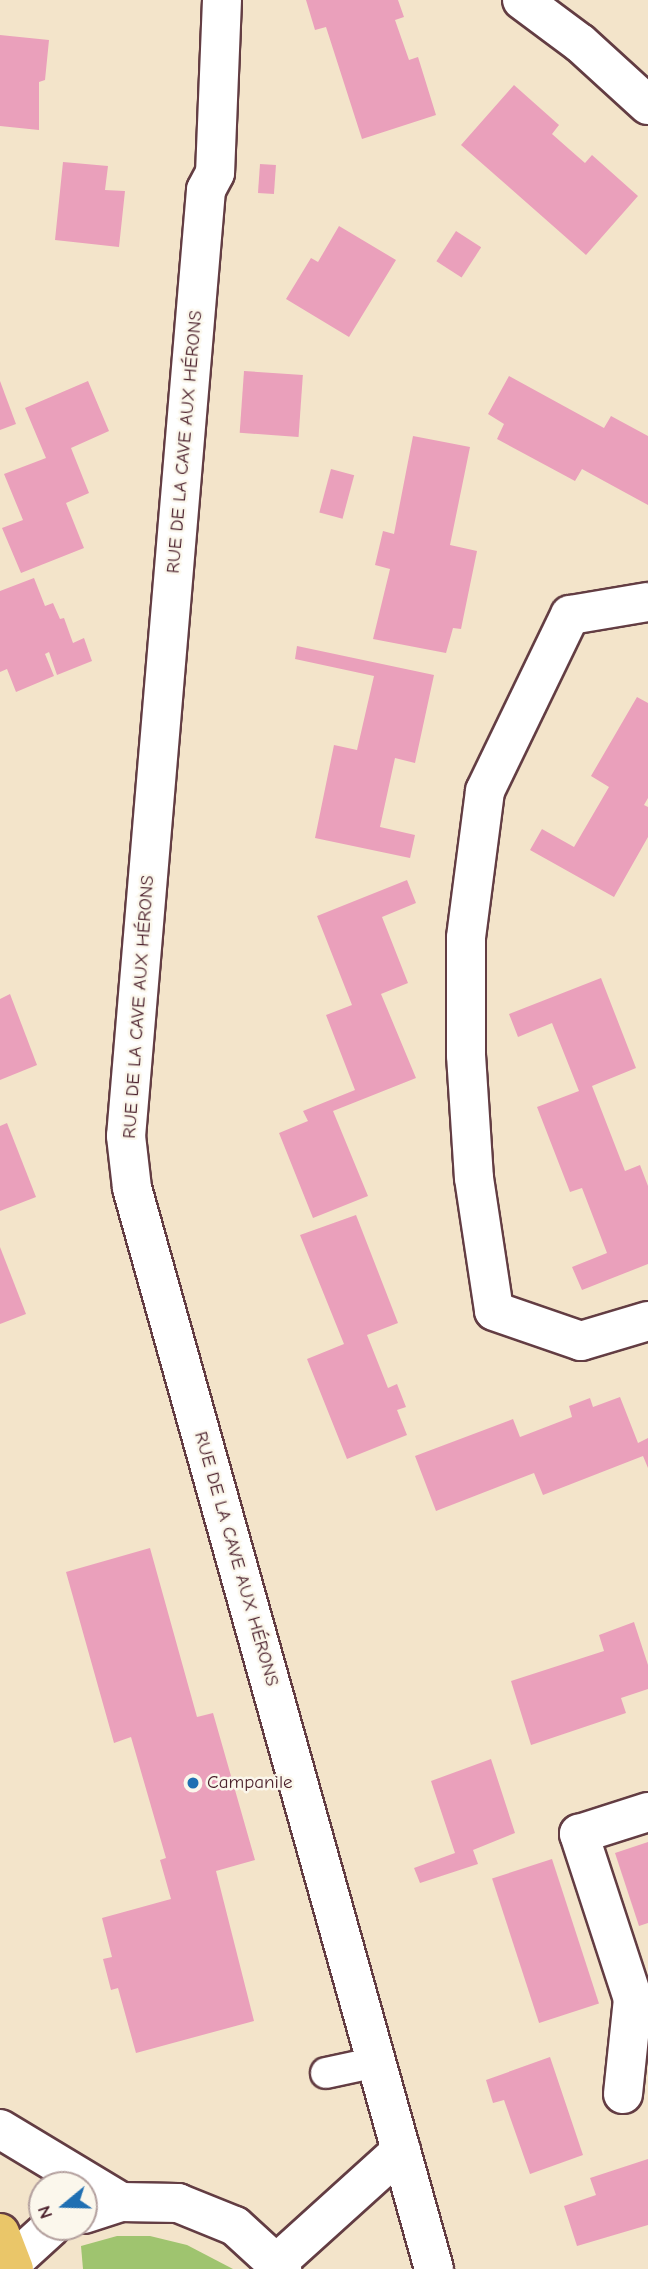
<!DOCTYPE html>
<html>
<head>
<meta charset="utf-8">
<style>
  body { margin:0 }
  #map { position:relative; width:648px; height:2269px; overflow:hidden; background:#f3e4ca; font-family:"Comic Neue",sans-serif }
  div>[style] { position:absolute }
  [style*='--x'] { left:calc(var(--x)*1px); top:calc(var(--y)*1px); width:calc(var(--w)*1px); rotate:calc(var(--a)*1deg) }
  .green>* { inset:0; background:#9fc46f }
  .building>* { inset:0; background:#eaa0bb; transform-origin:0 0 }
  .roads { filter:drop-shadow(2px 0 #633d43) drop-shadow(-2px 0 #633d43) drop-shadow(0 2px #633d43) drop-shadow(0 -2px #633d43) }
  .lane>* { height:30px; margin:-15px; padding:0 15px; transform-origin:15px; border-radius:15px; background:#fff }
  .street>* { height:38px; margin:-19px; padding:0 19px; transform-origin:19px; border-radius:19px; background:#fff }
  .primary>* { height:38px; margin:-19px; padding:0 19px; transform-origin:19px; border-radius:19px; background:#eac669 }
  .dots>* { width:19px; height:19px; translate:-50% -50%; box-sizing:border-box; border:4px solid #fbf7ec; border-radius:50% }
  span { translate:-50% -50%; white-space:nowrap; text-align:center; line-height:1.15; -webkit-text-stroke:5px #fbf7ec; paint-order:stroke }
  .street-label { font-size:19px; color:#4a1f2b }
  .poi-label { font-size:19px; color:#4a1f2b }
  .left { translate:0 -50%; text-align:left }
  .north { position:absolute; left:28px; top:2171px; width:70px; height:70px; box-sizing:border-box; background:#fbf7ec; border:2px solid #b4a19f; border-radius:50%; rotate:251deg; font-size:19px; font-weight:700; line-height:28px; text-align:center; color:#4a1f2b }
  .north::after { content:''; display:block; margin:auto; width:24px; height:32px; background:#1f6fb2; clip-path:polygon(50% 0,100% 100%,50% 72%,0 100%) }
</style>
</head>
<body>
<div id="map">
  <div class="green">
    <div style="clip-path:polygon(117px 2236px,150px 2236px,187px 2245px,233px 2269px,83px 2269px,81px 2246px)"></div>
  </div>
  <div class="building">
    <div style="clip-path:polygon(306px 0,398px 0,404px 17px,395px 20px,409px 60px,418px 57px,436px 115px,362px 139px,326px 27px,315px 30px)"></div>
    <div style="clip-path:polygon(0 35px,49px 40px,45px 80px,39px 82px,39px 130px,0 126px)"></div>
    <div style="clip-path:polygon(514px 85px,559px 125px,552px 134px,569px 149px,585px 163px,592px 155px,638px 196px,586px 255px,461px 145px)"></div>
    <div style="clip-path:polygon(63px 162px,108px 166px,105px 190px,125px 191px,119px 247px,55px 240px)"></div>
    <div style="left:260px;top:164px;width:16px;height:29px;rotate:4deg"></div>
    <div style="clip-path:polygon(339px 226px,396px 260px,349px 337px,286px 299px,311px 258px,318px 262px)"></div>
    <div style="left:456px;top:231px;width:30px;height:36px;rotate:33deg"></div>
    <div style="left:244px;top:371px;width:59px;height:62px;rotate:4deg"></div>
    <div style="clip-path:polygon(509px 376px,604px 428px,611px 416px,648px 436px,648px 505px,582px 469px,575px 481px,497px 439px,504px 424px,488px 414px)"></div>
    <div style="clip-path:polygon(0 381px,16px 424px,0 430px)"></div>
    <div style="clip-path:polygon(88px 381px,109px 431px,71px 448px,89px 493px,66px 503px,84px 548px,21px 573px,2px 528px,23px 520px,4px 474px,46px 458px,25px 408px)"></div>
    <div style="clip-path:polygon(413px 436px,470px 447px,450px 545px,477px 551px,461px 629px,453px 628px,446px 653px,373px 639px,390px 569px,375px 565px,383px 531px,394px 534px)"></div>
    <div style="left:331px;top:469px;width:24px;height:45px;rotate:15deg"></div>
    <div style="clip-path:polygon(34px 578px,45px 606px,53px 603px,60px 619px,64px 618px,73px 643px,84px 638px,92px 661px,57px 675px,49px 652px,45px 654px,54px 676px,16px 692px,7px 669px,0 672px,0 591px)"></div>
    <div style="clip-path:polygon(297px 646px,434px 675px,415px 763px,395px 758px,380px 827px,415px 835px,410px 858px,315px 838px,334px 745px,357px 750px,374px 676px,295px 659px)"></div>
    <div style="clip-path:polygon(637px 697px,648px 703px,648px 798px,644px 805px,648px 807px,648px 837px,614px 897px,530px 850px,542px 829px,574px 847px,609px 787px,591px 776px)"></div>
    <div style="clip-path:polygon(407px 880px,416px 903px,382px 917px,408px 983px,381px 994px,416px 1078px,333px 1111px,368px 1196px,313px 1218px,279px 1133px,308px 1121px,303px 1111px,355px 1090px,326px 1015px,352px 1005px,317px 916px)"></div>
    <div style="clip-path:polygon(601px 978px,636px 1068px,592px 1086px,625px 1171px,640px 1165px,648px 1186px,648px 1264px,582px 1290px,572px 1267px,607px 1253px,582px 1188px,570px 1192px,537px 1107px,579px 1091px,552px 1023px,518px 1037px,509px 1014px)"></div>
    <div style="clip-path:polygon(10px 994px,37px 1065px,0 1080px,0 999px)"></div>
    <div style="clip-path:polygon(7px 1123px,36px 1197px,0 1211px,0 1126px)"></div>
    <div style="clip-path:polygon(356px 1215px,398px 1323px,367px 1335px,388px 1388px,397px 1384px,406px 1407px,397px 1410px,407px 1435px,347px 1459px,307px 1359px,344px 1344px,300px 1235px)"></div>
    <div style="clip-path:polygon(0 1247px,26px 1314px,0 1324px)"></div>
    <div style="clip-path:polygon(620px 1397px,638px 1443px,648px 1438px,648px 1468px,643px 1456px,543px 1495px,534px 1473px,436px 1511px,415px 1456px,513px 1419px,520px 1437px,572px 1417px,569px 1406px,590px 1398px,593px 1407px)"></div>
    <div style="clip-path:polygon(150px 1548px,197px 1717px,213px 1713px,255px 1860px,216px 1871px,254px 2021px,136px 2053px,118px 1988px,111px 1990px,103px 1959px,112px 1957px,102px 1918px,171px 1899px,160px 1860px,166px 1858px,131px 1737px,114px 1743px,66px 1572px)"></div>
    <div style="clip-path:polygon(634px 1622px,648px 1665px,648px 1689px,621px 1698px,626px 1713px,531px 1745px,511px 1681px,604px 1651px,599px 1635px)"></div>
    <div style="clip-path:polygon(491px 1759px,515px 1833px,473px 1850px,478px 1864px,420px 1883px,414px 1868px,455px 1853px,431px 1781px)"></div>
    <div style="clip-path:polygon(648px 1842px,648px 1923px,639px 1926px,615px 1853px)"></div>
    <div style="left:552px;top:1859px;width:152px;height:63px;rotate:72deg"></div>
    <div style="clip-path:polygon(550px 2057px,583px 2155px,530px 2174px,504px 2100px,493px 2103px,486px 2080px)"></div>
    <div style="clip-path:polygon(648px 2159px,648px 2225px,577px 2246px,564px 2206px,596px 2195px,590px 2178px)"></div>
  </div>
  <div class="roads">
    <div class="lane">
      <div style="--x:326;--y:2073;--w:52;--a:-12.2"></div>
    </div>
    <div class="street">
      <div style="--x:222;--y:0;--w:173;--a:92.3"></div>
      <div style="--x:215;--y:173;--w:19;--a:118"></div>
      <div style="--x:206;--y:190;--w:949;--a:94.83"></div>
      <div style="--x:126;--y:1136;--w:52;--a:83.4"></div>
      <div style="--x:132;--y:1188;--w:1122;--a:74.39"></div>
      <div style="--x:522;--y:0;--w:72;--a:36.6"></div>
      <div style="--x:580;--y:43;--w:92;--a:42.4"></div>
      <div style="--x:648;--y:602;--w:79;--a:170.5"></div>
      <div style="--x:570;--y:615;--w:195;--a:115.8"></div>
      <div style="--x:485;--y:791;--w:148;--a:97.4"></div>
      <div style="--x:466;--y:938;--w:117;--a:90"></div>
      <div style="--x:466;--y:1055;--w:123;--a:86.3"></div>
      <div style="--x:474;--y:1178;--w:134;--a:81.4"></div>
      <div style="--x:494;--y:1311;--w:92;--a:19"></div>
      <div style="--x:581;--y:1341;--w:70;--a:-16.6"></div>
      <div style="--x:623;--y:2094;--w:96;--a:-84"></div>
      <div style="--x:633;--y:1999;--w:174;--a:-108.1"></div>
      <div style="--x:579;--y:1834;--w:72;--a:-17.7"></div>
      <div style="--x:0;--y:2129;--w:141;--a:31.1"></div>
      <div style="--x:84;--y:2214;--w:39;--a:-18"></div>
      <div style="--x:121;--y:2202;--w:57;--a:1"></div>
      <div style="--x:178;--y:2203;--w:61;--a:22"></div>
      <div style="--x:235;--y:2226;--w:64;--a:42.5"></div>
      <div style="--x:278;--y:2262;--w:166;--a:-42.1"></div>
      <div style="--x:5;--y:2269;--w:62;--a:-42.4"></div>
    </div>
    <div class="primary">
      <div style="--x:0;--y:2233;--w:39;--a:69"></div>
    </div>
  </div>
  <div class="dots">
    <div style="left:193px;top:1783px;background:#1f6fb2"></div>
  </div>
  <div class="street-label">
    <span style="left:185px;top:442px;rotate:-85deg">RUE DE LA CAVE AUX HÉRONS</span>
    <span style="left:139px;top:1007px;rotate:-86deg">RUE DE LA CAVE AUX HÉRONS</span>
    <span style="left:236px;top:1559px;rotate:74deg">RUE DE LA CAVE AUX HÉRONS</span>
  </div>
  <div class="poi-label">
    <span class="left" style="left:207px;top:1783px">Campanile</span>
  </div>
  <div class="north">N</div>
</div>
</body>
</html>
